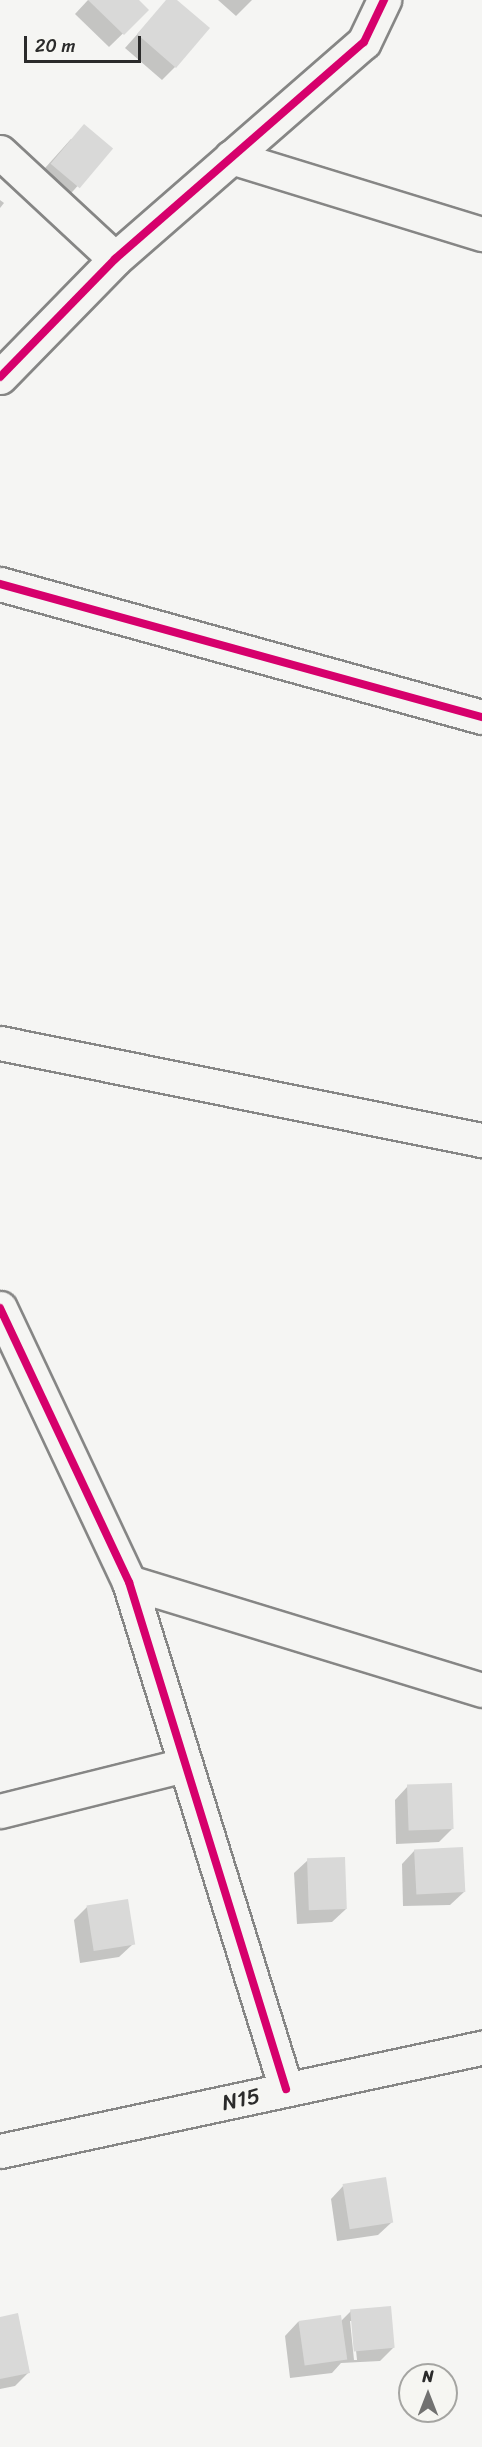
<!DOCTYPE html>
<html>
<head>
<meta charset="utf-8">
<style>
  body { margin:0 }
  #map { position:relative; width:482px; height:2447px; overflow:hidden; background:#f5f5f3; font-family:Sriracha,sans-serif }
  div>[style] { position:absolute }
  [style*='--x'] { left:calc(var(--x)*1px); top:calc(var(--y)*1px); width:calc(var(--w)*1px); rotate:calc(var(--a)*1deg) }
  .shadow>* { inset:0; background:#0003 }
  .building>* { inset:0; background:#d9d9d8; transform-origin:0 0 }
  .roads { filter:drop-shadow(2px 0 #868685) drop-shadow(-2px 0 #868685) drop-shadow(0 2px #868685) drop-shadow(0 -2px #868685) }
  .minor>* { height:33px; margin:-16.5px; padding:0 16.5px; transform-origin:16.5px; border-radius:16.5px; background:#f5f5f3 }
  .major>* { height:33px; margin:-16.5px; padding:0 16.5px; transform-origin:16.5px; border-radius:16.5px; background:#f5f5f3 }
  .cycleway>* { height:8px; margin:-4px; padding:0 4px; transform-origin:4px; border-radius:4px; background:#d6006c }
  span { translate:-50% -50%; white-space:nowrap; text-align:center; line-height:1.15; -webkit-text-stroke:5px #f6f6f2; paint-order:stroke }
  .street-label { font-size:22px; color:#2b2b2b }
  .north { position:absolute; left:398px; top:2363px; width:60px; height:60px; box-sizing:border-box; background:#f6f6f2; border:2px solid #a5a5a2; border-radius:50%; rotate:0deg; font-size:16px; font-weight:700; line-height:24px; text-align:center; color:#2b2b2b }
  .north::after { content:''; display:block; margin:auto; width:21px; height:27px; background:#727271; clip-path:polygon(50% 0,100% 100%,50% 72%,0 100%) }
  .scale { position:absolute; left:24px; top:36px; width:117px; height:27px; box-sizing:border-box; border:3px solid #2b2b2b; border-top:0; padding-left:8px; font-size:18px; line-height:21px; white-space:nowrap; color:#2b2b2b; -webkit-text-stroke:4px #f6f6f2; paint-order:stroke }
</style>
</head>
<body>
<div id="map">
  <div class="shadow">
    <div style="clip-path:polygon(88px 0,137px 0,147px 10px,109px 47px,75px 14px)"></div>
    <div style="clip-path:polygon(168px 0,174px 0,175px 67px,162px 80px,125px 48px)"></div>
    <div style="clip-path:polygon(218px 0,252px 0,236px 16px)"></div>
    <div style="clip-path:polygon(71px 139px,111px 149px,64px 201px,37px 177px)"></div>
    <div style="clip-path:polygon(0 200px,4px 203px,0 208px)"></div>
    <div style="clip-path:polygon(408px 1786px,453px 1828px,439px 1842px,396px 1844px,395px 1800px)"></div>
    <div style="clip-path:polygon(415px 1850px,464px 1892px,450px 1905px,403px 1906px,402px 1864px)"></div>
    <div style="clip-path:polygon(308px 1860px,346px 1909px,332px 1922px,297px 1924px,294px 1873px)"></div>
    <div style="clip-path:polygon(87px 1907px,133px 1944px,119px 1957px,80px 1963px,74px 1920px)"></div>
    <div style="clip-path:polygon(344px 2185px,392px 2222px,378px 2235px,337px 2241px,331px 2199px)"></div>
    <div style="clip-path:polygon(evenodd,351px 2311px,394px 2347px,380px 2361px,341px 2363px,332px 2373px,290px 2378px,285px 2336px,298px 2322px,341px 2321px,351px 2311px,350px 2321px,353px 2321px,357px 2360px,354px 2360px,350px 2321px)"></div>
    <div style="clip-path:polygon(0 2319px,29px 2372px,15px 2386px,0 2389px)"></div>
  </div>
  <div class="building">
    <div style="clip-path:polygon(88px 0,139px 0,149px 10px,124px 35px)"></div>
    <div style="clip-path:polygon(166px 0,177px 0,210px 28px,176px 68px,137px 34px)"></div>
    <div style="left:84px;top:124px;width:38px;height:52px;rotate:40deg"></div>
    <div style="left:452px;top:1783px;width:46px;height:45px;rotate:88deg"></div>
    <div style="left:463px;top:1847px;width:45px;height:49px;rotate:87deg"></div>
    <div style="left:345px;top:1857px;width:52px;height:38px;rotate:88deg"></div>
    <div style="left:128px;top:1899px;width:46px;height:42px;rotate:81deg"></div>
    <div style="left:386px;top:2177px;width:46px;height:44px;rotate:81deg"></div>
    <div style="left:391px;top:2306px;width:42px;height:41px;rotate:85deg"></div>
    <div style="clip-path:polygon(18px 2313px,30px 2373px,0 2379px,0 2317px)"></div>
    <div style="left:341px;top:2315px;width:45px;height:43px;rotate:82deg"></div>
  </div>
  <div class="roads">
    <div class="minor">
      <div style="--x:0;--y:152;--w:157;--a:42.9"></div>
      <div style="--x:231;--y:157;--w:263;--a:17.1"></div>
      <div style="--x:0;--y:377;--w:165;--a:-45.7"></div>
      <div style="--x:115;--y:259;--w:330;--a:-41.1"></div>
      <div style="--x:364;--y:42;--w:47;--a:-64.5"></div>
      <div style="--x:0;--y:584;--w:500;--a:15.43"></div>
      <div style="--x:0;--y:1043;--w:492;--a:11.4"></div>
      <div style="--x:0;--y:1308;--w:303;--a:64.8"></div>
      <div style="--x:129;--y:1582;--w:531;--a:72.79"></div>
      <div style="--x:129;--y:1582;--w:369;--a:17"></div>
      <div style="--x:0;--y:1811;--w:191;--a:-14"></div>
    </div>
    <div class="major">
      <div style="--x:0;--y:2151;--w:493;--a:-12.1"></div>
    </div>
  </div>
  <div class="cycleway">
    <div style="--x:0;--y:377;--w:165;--a:-45.7"></div>
    <div style="--x:115;--y:259;--w:330;--a:-41.1"></div>
    <div style="--x:364;--y:42;--w:47;--a:-64.5"></div>
    <div style="--x:0;--y:584;--w:500;--a:15.43"></div>
    <div style="--x:0;--y:1308;--w:303;--a:64.8"></div>
    <div style="--x:129;--y:1582;--w:531;--a:72.79"></div>
  </div>
  <div class="street-label">
    <span style="left:241px;top:2099px;rotate:-12deg">N15</span>
  </div>
  <div class="north">N</div>
  <div class="scale">20 m</div>
</div>
</body>
</html>
